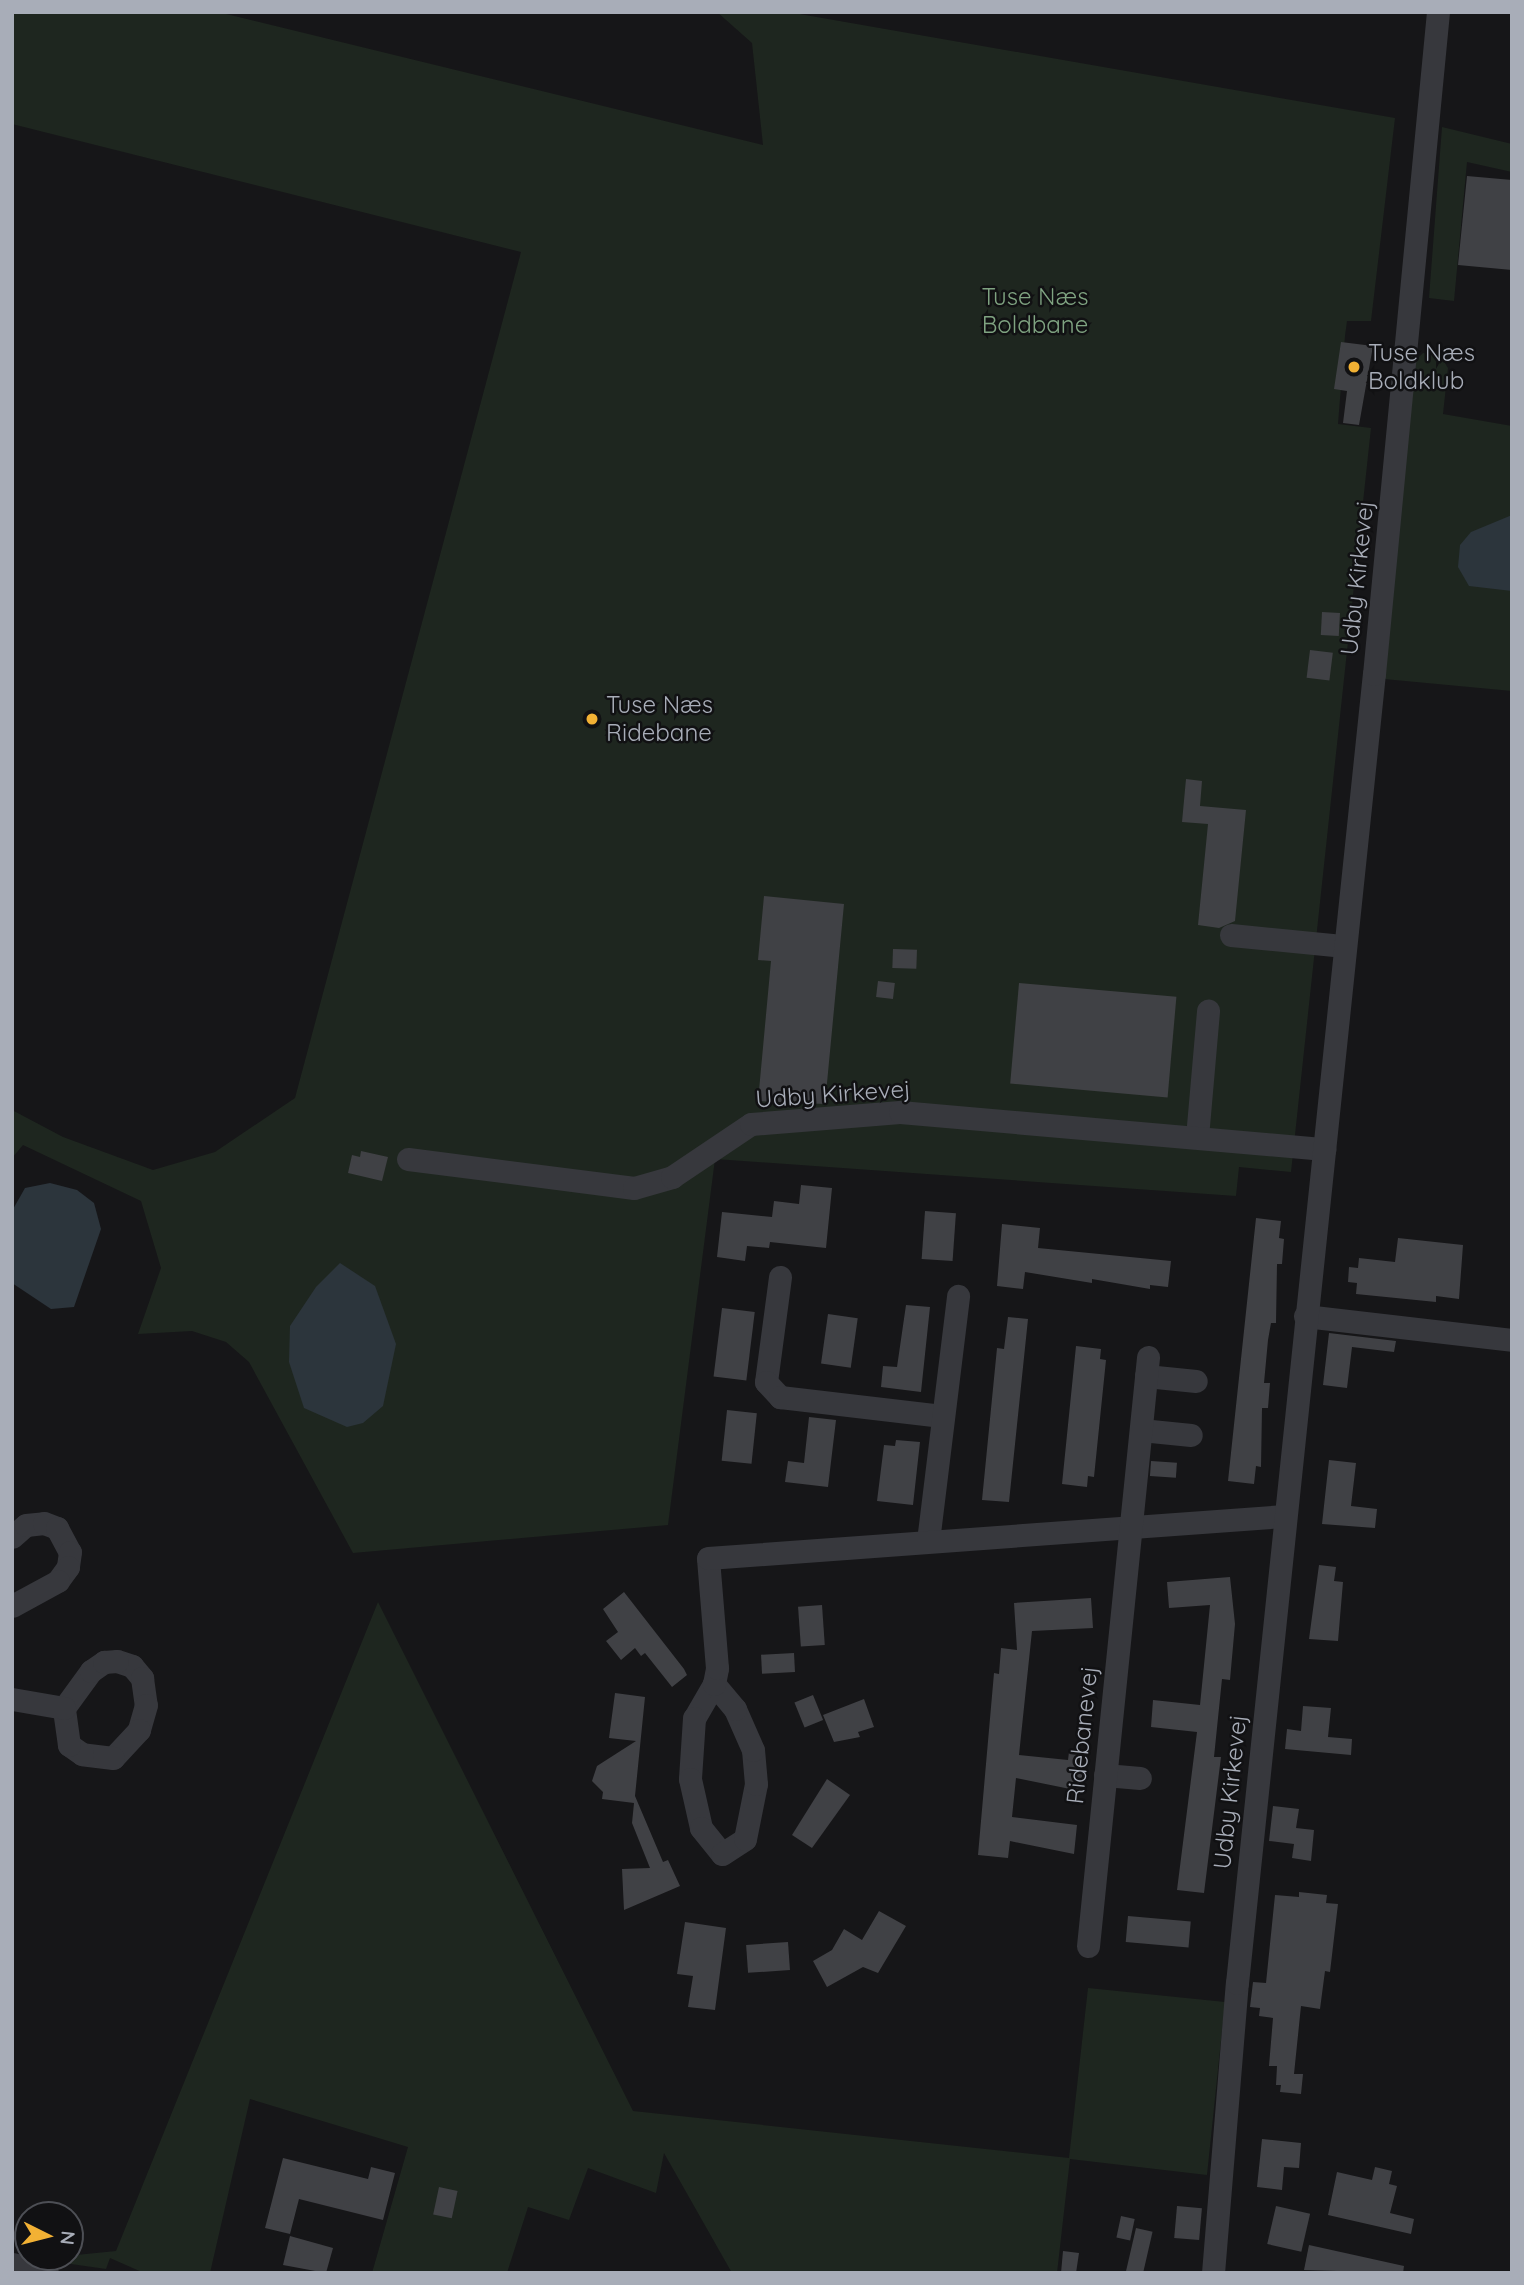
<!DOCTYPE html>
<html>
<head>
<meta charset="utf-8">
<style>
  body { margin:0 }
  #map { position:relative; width:1524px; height:2285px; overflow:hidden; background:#161618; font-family:Quicksand,sans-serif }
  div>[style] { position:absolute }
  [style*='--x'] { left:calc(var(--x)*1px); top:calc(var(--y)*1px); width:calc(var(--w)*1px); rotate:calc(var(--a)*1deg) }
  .green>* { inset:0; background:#1e261f }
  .water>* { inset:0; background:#2c353c }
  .building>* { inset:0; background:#404145; transform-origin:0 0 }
  .minor>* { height:23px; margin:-11.5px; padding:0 11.5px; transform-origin:11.5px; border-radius:11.5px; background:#37383d }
  .dots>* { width:19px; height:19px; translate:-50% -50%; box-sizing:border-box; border:4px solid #111113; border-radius:50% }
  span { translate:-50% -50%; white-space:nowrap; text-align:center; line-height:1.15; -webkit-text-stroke:5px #111113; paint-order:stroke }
  .park-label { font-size:24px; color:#7fa381 }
  .poi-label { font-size:24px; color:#a8adb8 }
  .left { translate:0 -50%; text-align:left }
  .street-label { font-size:24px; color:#a8adb8 }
  .frame { position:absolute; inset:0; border:14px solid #a8adb8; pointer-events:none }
  .north { position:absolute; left:14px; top:2201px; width:70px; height:70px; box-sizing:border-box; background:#111113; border:2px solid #4d4f55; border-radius:50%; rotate:96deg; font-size:19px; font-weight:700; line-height:28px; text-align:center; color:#a8adb8 }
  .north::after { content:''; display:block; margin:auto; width:24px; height:32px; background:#f2b134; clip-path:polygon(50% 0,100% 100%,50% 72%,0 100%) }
</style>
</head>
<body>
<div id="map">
  <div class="green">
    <div style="clip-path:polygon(12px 12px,218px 12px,763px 145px,752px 43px,717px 12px,788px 12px,1395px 118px,1371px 321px,1347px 321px,1345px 336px,1338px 424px,1371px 428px,1291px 1172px,1239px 1167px,1236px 1196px,715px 1159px,668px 1525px,353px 1553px,249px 1362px,226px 1342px,192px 1331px,138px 1334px,161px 1268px,141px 1201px,23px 1145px,12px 1158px,12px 1110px,63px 1137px,153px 1170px,215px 1152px,295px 1098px,521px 252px,12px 124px)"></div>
    <div style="clip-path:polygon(1442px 127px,1512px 144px,1512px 172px,1467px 162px,1454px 301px,1429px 298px)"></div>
    <div style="clip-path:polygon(1423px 353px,1440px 355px,1448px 368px,1443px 414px,1512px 426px,1512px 691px,1384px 679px,1416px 360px)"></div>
    <div style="clip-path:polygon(378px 1602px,633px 2111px,1069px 2158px,1088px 1988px,1225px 2002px,1207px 2175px,1070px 2159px,1057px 2273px,732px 2273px,664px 2153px,656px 2193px,588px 2168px,569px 2220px,528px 2207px,507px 2273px,372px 2273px,408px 2147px,250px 2099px,210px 2273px,144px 2273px,110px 2258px,106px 2269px,36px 2259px,116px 2251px)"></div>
  </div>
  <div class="water">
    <div style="clip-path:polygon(1512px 515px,1512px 591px,1469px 586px,1458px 567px,1460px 545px,1471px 532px)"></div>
    <div style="clip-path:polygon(50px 1183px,77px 1190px,94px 1203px,101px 1229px,74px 1307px,51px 1309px,12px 1283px,12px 1211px,25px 1188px)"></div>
    <div style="clip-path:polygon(340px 1263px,375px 1286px,396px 1344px,383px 1406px,363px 1423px,347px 1427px,304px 1408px,289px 1362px,290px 1326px,316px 1287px)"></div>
  </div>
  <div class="building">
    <div style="clip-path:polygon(1467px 176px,1512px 180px,1512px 270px,1458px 265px)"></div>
    <div style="clip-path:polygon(1341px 342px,1373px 346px,1359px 425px,1343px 423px,1347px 391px,1334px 389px)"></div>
    <div style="left:1322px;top:612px;width:18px;height:23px;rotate:3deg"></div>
    <div style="left:1310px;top:650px;width:23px;height:28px;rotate:7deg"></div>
    <div style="clip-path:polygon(1186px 779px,1202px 781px,1200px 806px,1246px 810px,1235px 921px,1219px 928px,1198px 925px,1208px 824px,1182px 822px)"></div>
    <div style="clip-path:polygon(764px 896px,844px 904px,825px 1104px,758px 1101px,771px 961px,758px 960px)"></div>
    <div style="left:893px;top:949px;width:24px;height:19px;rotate:2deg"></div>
    <div style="left:878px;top:981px;width:17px;height:16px;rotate:7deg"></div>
    <div style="left:1019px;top:983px;width:158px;height:101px;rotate:5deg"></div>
    <div style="clip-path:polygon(361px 1151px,388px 1157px,382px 1181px,348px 1173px,352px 1155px,360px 1157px)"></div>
    <div style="clip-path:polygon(801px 1185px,832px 1188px,826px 1248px,770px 1242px,769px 1248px,747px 1246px,745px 1261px,717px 1257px,722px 1212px,772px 1217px,774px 1201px,799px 1204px)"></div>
    <div style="left:925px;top:1211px;width:31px;height:48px;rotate:4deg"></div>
    <div style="clip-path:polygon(1256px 1218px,1281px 1221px,1279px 1238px,1284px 1239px,1282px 1264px,1277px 1264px,1276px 1323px,1271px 1323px,1268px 1340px,1264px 1383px,1270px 1383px,1268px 1408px,1262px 1408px,1261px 1467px,1256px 1466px,1254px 1484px,1228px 1481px)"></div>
    <div style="clip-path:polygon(1002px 1224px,1040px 1228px,1038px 1248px,1171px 1261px,1168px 1287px,1150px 1285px,1150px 1289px,1092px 1279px,1092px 1283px,1025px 1272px,1023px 1289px,997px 1286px)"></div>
    <div style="clip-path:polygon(1398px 1238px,1463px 1245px,1459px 1299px,1436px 1296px,1436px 1302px,1356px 1294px,1357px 1283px,1348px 1282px,1349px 1267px,1358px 1268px,1359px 1258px,1395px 1262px)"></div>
    <div style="clip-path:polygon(906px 1305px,930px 1307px,921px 1392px,881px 1387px,883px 1366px,897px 1367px)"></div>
    <div style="left:722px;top:1308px;width:33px;height:69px;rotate:7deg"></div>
    <div style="left:828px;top:1314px;width:30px;height:50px;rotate:8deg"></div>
    <div style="clip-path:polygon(1008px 1317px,1028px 1319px,1009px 1502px,982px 1500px,997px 1348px,1004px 1349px)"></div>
    <div style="clip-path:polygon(1329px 1333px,1396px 1341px,1394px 1352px,1352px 1347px,1347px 1388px,1323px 1385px)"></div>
    <div style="clip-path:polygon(1076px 1346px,1101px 1349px,1100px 1359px,1106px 1360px,1094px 1477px,1088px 1476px,1087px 1487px,1062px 1484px)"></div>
    <div style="left:727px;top:1410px;width:30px;height:51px;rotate:6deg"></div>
    <div style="clip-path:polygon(809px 1417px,836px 1420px,828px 1487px,785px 1482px,788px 1461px,804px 1463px)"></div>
    <div style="clip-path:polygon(896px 1440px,920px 1442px,913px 1505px,877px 1501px,884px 1445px,895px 1446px)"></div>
    <div style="clip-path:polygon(1329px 1460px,1356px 1463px,1351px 1506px,1377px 1509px,1375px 1528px,1322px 1524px)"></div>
    <div style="left:1151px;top:1461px;width:26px;height:15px;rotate:4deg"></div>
    <div style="clip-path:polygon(1319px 1565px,1336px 1567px,1334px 1581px,1343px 1582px,1338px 1641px,1309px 1639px)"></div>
    <div style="clip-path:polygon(1230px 1577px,1235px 1624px,1230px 1680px,1222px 1679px,1214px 1757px,1221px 1757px,1204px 1893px,1177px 1890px,1197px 1732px,1151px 1727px,1153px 1700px,1200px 1705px,1210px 1605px,1169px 1608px,1167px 1582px)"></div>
    <div style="clip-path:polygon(624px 1592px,684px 1669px,687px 1675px,672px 1687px,645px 1653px,641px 1656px,635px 1648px,621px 1660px,606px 1641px,618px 1632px,603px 1609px)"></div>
    <div style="clip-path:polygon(1091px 1598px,1093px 1628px,1032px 1631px,1019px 1755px,1068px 1760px,1069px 1752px,1085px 1754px,1080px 1791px,1016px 1778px,1012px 1817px,1077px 1825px,1074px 1854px,1010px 1841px,1008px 1858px,978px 1855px,994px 1673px,999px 1674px,1001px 1648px,1017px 1650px,1014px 1603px)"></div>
    <div style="left:822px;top:1605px;width:40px;height:24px;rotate:86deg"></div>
    <div style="left:794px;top:1653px;width:19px;height:33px;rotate:87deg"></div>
    <div style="clip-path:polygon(615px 1693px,645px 1697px,635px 1796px,663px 1862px,668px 1860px,680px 1886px,624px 1910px,622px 1869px,650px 1868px,632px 1823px,634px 1803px,602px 1799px,603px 1792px,592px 1781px,597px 1766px,636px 1741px,609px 1738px)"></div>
    <div style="left:813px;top:1695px;width:27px;height:20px;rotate:68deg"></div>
    <div style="clip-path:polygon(864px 1699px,874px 1727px,858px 1732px,860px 1737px,834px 1742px,823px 1715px)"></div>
    <div style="clip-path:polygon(1303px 1706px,1331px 1708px,1328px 1737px,1352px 1739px,1351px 1755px,1285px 1749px,1287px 1729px,1301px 1731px)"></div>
    <div style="clip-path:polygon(827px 1779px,850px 1795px,812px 1848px,792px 1835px)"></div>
    <div style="clip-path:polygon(1273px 1806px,1299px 1809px,1296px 1828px,1314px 1830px,1311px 1861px,1292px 1858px,1294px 1844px,1269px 1841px)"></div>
    <div style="clip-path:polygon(1299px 1892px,1327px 1895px,1326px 1903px,1338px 1904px,1330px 1972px,1325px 1971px,1320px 2009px,1301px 2006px,1294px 2074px,1303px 2074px,1301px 2094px,1280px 2092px,1281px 2085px,1276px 2085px,1277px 2066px,1269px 2066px,1273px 2018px,1259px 2016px,1260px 2008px,1250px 2007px,1253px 1982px,1266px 1983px,1275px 1895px,1299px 1897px)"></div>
    <div style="clip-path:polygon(879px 1911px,906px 1926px,878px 1973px,863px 1967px,827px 1987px,813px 1961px,832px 1950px,844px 1929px,862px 1940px)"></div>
    <div style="left:1128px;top:1916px;width:63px;height:26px;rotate:5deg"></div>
    <div style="clip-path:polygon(685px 1922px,726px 1928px,715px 2010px,688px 2007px,693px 1976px,677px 1974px)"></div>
    <div style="left:788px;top:1942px;width:28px;height:42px;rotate:86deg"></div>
    <div style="clip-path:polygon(1262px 2139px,1301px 2143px,1299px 2168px,1284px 2167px,1282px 2190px,1257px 2187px)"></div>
    <div style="clip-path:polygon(283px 2158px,368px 2179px,371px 2167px,395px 2173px,383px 2220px,299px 2199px,290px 2234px,265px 2228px)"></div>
    <div style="clip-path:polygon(1375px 2167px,1392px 2171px,1389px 2184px,1397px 2186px,1390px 2213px,1414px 2219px,1411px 2234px,1328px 2215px,1337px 2172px,1372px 2180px)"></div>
    <div style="left:439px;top:2187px;width:19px;height:28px;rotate:12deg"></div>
    <div style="left:1177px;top:2206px;width:25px;height:32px;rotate:5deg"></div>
    <div style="left:1276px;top:2206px;width:35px;height:39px;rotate:13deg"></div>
    <div style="left:1121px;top:2216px;width:14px;height:22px;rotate:12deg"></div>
    <div style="left:1136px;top:2228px;width:17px;height:46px;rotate:13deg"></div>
    <div style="clip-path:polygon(290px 2236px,333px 2248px,326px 2273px,283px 2265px)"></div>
    <div style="clip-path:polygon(1309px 2245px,1404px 2266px,1403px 2273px,1304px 2270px)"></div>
    <div style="clip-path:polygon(1063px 2251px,1079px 2253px,1076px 2273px,1061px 2273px)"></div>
  </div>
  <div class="minor">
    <div style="--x:1231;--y:935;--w:114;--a:5.6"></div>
    <div style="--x:1197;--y:1137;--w:127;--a:-85"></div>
    <div style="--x:408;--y:1159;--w:228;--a:7.3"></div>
    <div style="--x:634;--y:1188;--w:40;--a:-16"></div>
    <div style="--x:672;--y:1177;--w:95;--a:-33.9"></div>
    <div style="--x:751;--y:1124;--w:149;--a:-4.6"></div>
    <div style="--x:900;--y:1112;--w:426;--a:5"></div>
    <div style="--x:780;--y:1277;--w:106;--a:97.6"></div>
    <div style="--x:766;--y:1382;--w:21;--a:47"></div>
    <div style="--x:780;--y:1397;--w:163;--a:6.7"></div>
    <div style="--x:1305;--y:1316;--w:208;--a:6.6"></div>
    <div style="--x:1146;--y:1376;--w:50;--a:5.7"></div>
    <div style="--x:1141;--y:1430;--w:50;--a:5.7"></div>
    <div style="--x:12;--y:1537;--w:18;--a:-41"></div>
    <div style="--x:26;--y:1525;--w:18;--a:-6"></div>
    <div style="--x:44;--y:1523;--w:14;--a:21"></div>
    <div style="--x:57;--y:1528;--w:27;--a:62"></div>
    <div style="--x:70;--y:1552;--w:15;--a:98"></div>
    <div style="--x:68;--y:1567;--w:17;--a:126"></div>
    <div style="--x:58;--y:1581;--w:52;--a:151.5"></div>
    <div style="--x:928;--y:1541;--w:247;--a:-83"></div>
    <div style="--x:117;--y:1661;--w:16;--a:18"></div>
    <div style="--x:132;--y:1666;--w:16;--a:50"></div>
    <div style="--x:142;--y:1678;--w:27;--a:82"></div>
    <div style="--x:146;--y:1705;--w:26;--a:106"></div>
    <div style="--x:139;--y:1730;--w:38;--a:133"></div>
    <div style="--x:113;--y:1758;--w:31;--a:-173"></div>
    <div style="--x:82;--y:1754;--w:16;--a:-145"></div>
    <div style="--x:69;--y:1745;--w:37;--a:-98"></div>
    <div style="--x:64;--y:1708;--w:46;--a:-53.9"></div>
    <div style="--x:91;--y:1671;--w:16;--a:-35"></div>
    <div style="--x:104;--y:1662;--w:13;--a:-4"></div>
    <div style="--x:714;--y:1684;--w:39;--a:120"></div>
    <div style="--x:694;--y:1718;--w:61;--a:93.8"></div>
    <div style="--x:690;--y:1779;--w:50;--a:77.3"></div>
    <div style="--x:701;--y:1828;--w:33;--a:51"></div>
    <div style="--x:722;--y:1854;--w:27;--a:-33"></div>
    <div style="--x:745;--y:1839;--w:56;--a:-78.7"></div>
    <div style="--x:756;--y:1784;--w:34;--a:-95"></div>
    <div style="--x:753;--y:1750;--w:45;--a:-113.7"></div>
    <div style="--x:735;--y:1709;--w:33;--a:-130"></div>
    <div style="--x:714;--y:1684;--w:16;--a:-79"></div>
    <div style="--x:717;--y:1668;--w:110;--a:-94.7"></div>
    <div style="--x:708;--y:1558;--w:578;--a:-4.17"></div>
    <div style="--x:12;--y:1699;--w:53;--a:9.8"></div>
    <div style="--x:1105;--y:1775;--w:35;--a:5"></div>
    <div style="--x:1088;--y:1946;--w:592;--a:-84.18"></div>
    <div style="--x:12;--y:2264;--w:36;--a:14"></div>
    <div style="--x:1213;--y:2273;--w:291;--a:-85.3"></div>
    <div style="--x:1237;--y:1983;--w:1316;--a:-84.03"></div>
    <div style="--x:1374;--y:674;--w:665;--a:-84.48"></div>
  </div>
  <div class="dots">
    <div style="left:1354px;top:367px;background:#f2b134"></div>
    <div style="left:592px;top:719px;background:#f2b134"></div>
  </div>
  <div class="park-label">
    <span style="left:1035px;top:311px">Tuse Næs<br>Boldbane</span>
  </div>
  <div class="poi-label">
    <span class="left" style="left:1368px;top:367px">Tuse Næs<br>Boldklub</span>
    <span class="left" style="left:606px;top:719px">Tuse Næs<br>Ridebane</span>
  </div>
  <div class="street-label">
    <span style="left:1357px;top:578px;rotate:-84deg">Udby Kirkevej</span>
    <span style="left:833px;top:1094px;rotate:-4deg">Udby Kirkevej</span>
    <span style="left:1082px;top:1735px;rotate:-84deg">Ridebanevej</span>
    <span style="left:1230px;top:1792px;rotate:-84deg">Udby Kirkevej</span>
  </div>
  <div class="frame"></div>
  <div class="north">N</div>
</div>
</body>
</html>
